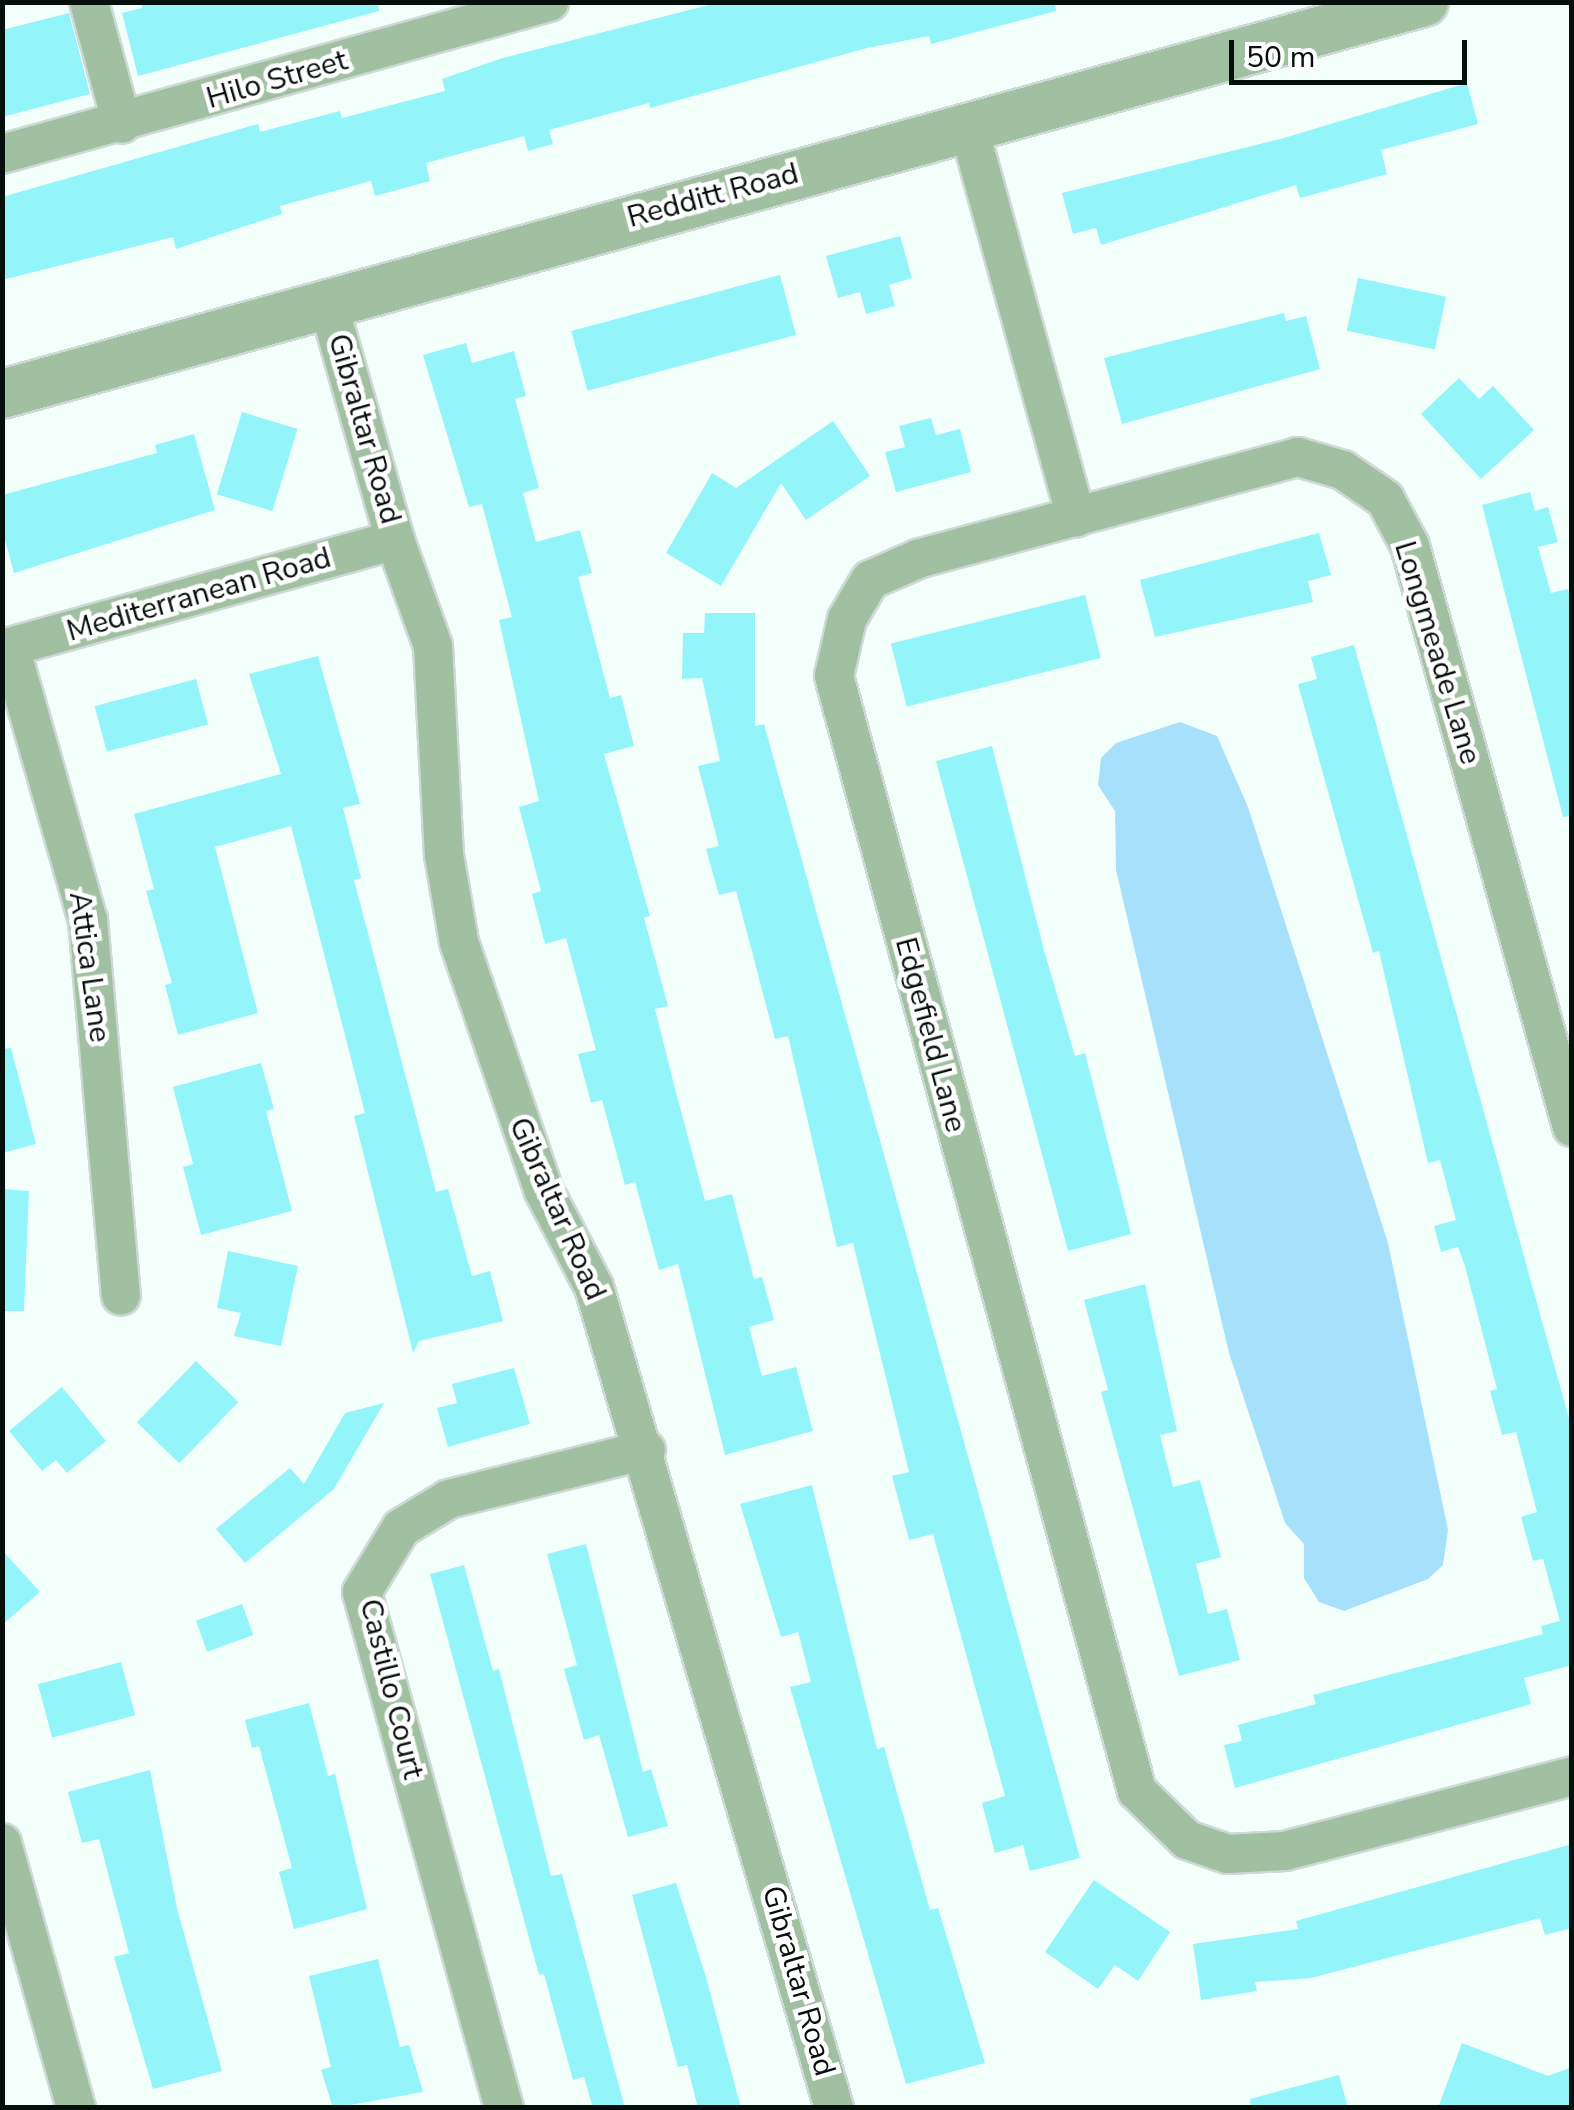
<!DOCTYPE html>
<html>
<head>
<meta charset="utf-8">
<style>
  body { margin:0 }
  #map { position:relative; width:1574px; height:2110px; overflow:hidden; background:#f3fffb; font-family:"Nunito Sans",sans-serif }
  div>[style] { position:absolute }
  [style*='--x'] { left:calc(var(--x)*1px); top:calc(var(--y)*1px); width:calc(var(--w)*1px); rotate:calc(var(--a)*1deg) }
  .water>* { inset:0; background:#a6e0fb }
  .building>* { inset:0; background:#93f5fa; transform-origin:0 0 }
  .roads { filter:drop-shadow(2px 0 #cdd9d5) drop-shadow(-2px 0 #cdd9d5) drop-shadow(0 2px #cdd9d5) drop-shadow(0 -2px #cdd9d5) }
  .minor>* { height:38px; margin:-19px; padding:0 19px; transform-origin:19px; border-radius:19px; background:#a1bfa1 }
  .tertiary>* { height:48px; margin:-24px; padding:0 24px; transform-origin:24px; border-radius:24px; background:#a1bfa1 }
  span { translate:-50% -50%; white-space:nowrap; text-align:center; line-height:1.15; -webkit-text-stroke:9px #fff; paint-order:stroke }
  .street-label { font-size:30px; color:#050f0c }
  .frame { position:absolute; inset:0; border:5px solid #050f0c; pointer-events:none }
  .scale { position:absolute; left:1229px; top:40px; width:238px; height:45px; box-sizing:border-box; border:5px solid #050f0c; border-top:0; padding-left:12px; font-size:30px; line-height:35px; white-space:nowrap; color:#050f0c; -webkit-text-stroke:8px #fff; paint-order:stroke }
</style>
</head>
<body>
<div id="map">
  <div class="water">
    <div style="clip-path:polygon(1180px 722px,1217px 736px,1248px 807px,1388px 1243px,1448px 1530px,1443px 1565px,1428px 1579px,1344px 1611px,1319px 1602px,1304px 1578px,1304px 1544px,1285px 1523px,1229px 1353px,1116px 870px,1115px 811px,1098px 785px,1101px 758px,1116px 743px)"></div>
  </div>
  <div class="building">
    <div style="clip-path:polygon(141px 2px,378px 2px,379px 11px,138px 76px,122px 13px,142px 8px)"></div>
    <div style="clip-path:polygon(720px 2px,1055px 2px,1056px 11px,931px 44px,929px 36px,867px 48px,650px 108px,649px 103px,549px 130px,553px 144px,528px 151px,524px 136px,426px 163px,430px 181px,375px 196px,371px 181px,280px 206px,282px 214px,176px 249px,173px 237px,2px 280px,2px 197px,258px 124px,260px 132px,340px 111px,342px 118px,445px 91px,442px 79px,503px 58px)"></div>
    <div style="clip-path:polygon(69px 13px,90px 94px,2px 117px,2px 30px)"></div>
    <div style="clip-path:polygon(1467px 83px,1478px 124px,1381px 150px,1387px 174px,1300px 198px,1296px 185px,1101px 245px,1096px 228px,1073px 234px,1062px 193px,1284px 138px)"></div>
    <div style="clip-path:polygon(900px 236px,912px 278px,889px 285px,895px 306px,866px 314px,860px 292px,838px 298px,826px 256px)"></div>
    <div style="left:780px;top:275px;width:62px;height:216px;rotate:75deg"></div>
    <div style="left:1358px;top:278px;width:90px;height:54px;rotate:12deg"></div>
    <div style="clip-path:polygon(1284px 313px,1286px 321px,1306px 316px,1320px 369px,1122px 424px,1104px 358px)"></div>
    <div style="clip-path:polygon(466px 343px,472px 363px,514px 351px,526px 396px,515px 399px,539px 488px,523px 493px,536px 542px,580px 530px,592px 573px,578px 577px,610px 698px,621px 695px,634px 746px,604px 754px,650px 916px,644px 918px,668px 1006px,655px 1009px,673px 1081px,705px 1201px,732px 1194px,754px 1279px,762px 1277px,774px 1320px,749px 1327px,762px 1376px,796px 1367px,813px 1431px,725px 1455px,678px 1264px,659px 1270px,635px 1182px,625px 1185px,602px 1100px,591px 1103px,578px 1054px,596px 1050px,566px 938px,545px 944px,532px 894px,541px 891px,519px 807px,539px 801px,499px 620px,512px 617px,482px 504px,469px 507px,423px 355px)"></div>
    <div style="clip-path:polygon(1459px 378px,1479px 399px,1493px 386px,1534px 430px,1481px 479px,1421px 414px)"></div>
    <div style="left:242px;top:412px;width:58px;height:86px;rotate:17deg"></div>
    <div style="clip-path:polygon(931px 418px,936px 435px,960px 429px,971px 472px,896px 492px,885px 452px,905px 447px,899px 426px)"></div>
    <div style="clip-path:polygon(833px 421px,870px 476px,806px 520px,781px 483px,721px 586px,666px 553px,712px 473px,736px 488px)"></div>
    <div style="clip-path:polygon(194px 434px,215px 510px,14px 573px,2px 529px,2px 495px,157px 453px,155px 445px)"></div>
    <div style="clip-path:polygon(1530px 492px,1535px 511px,1548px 507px,1558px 542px,1538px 547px,1551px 593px,1568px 589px,1572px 604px,1572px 816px,1563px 817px,1482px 505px)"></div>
    <div style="clip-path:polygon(1319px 533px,1331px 575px,1308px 581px,1313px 602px,1155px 637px,1140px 580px)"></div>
    <div style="left:1085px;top:595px;width:65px;height:200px;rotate:76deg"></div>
    <div style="clip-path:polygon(705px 613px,755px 613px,755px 726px,764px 724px,1080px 1858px,1030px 1871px,1023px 1845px,995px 1853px,982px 1803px,1005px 1796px,933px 1534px,909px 1540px,892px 1476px,909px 1472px,853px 1243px,837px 1247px,788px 1036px,775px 1039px,736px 891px,719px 895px,706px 849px,719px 846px,698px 766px,720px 761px,702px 678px,682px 679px,683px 633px,704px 633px)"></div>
    <div style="clip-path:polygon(1354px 645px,1572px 1429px,1572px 1665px,1524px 1678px,1531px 1704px,1235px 1788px,1224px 1745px,1242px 1741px,1238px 1725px,1316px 1704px,1313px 1695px,1543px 1634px,1541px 1626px,1560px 1621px,1543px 1559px,1533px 1561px,1521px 1517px,1537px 1512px,1516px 1432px,1502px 1435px,1490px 1391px,1497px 1389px,1465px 1266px,1458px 1247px,1441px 1252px,1434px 1226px,1456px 1220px,1440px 1160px,1428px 1163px,1379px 951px,1373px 953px,1298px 684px,1317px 679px,1311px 657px)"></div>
    <div style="clip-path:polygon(318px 656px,360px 804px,343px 808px,361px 878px,354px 880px,436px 1192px,448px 1189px,472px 1276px,490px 1271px,503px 1321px,419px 1341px,413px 1353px,354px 1116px,365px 1113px,291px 826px,215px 847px,258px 1013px,178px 1035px,165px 985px,172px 983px,146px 891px,154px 889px,134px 814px,281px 774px,249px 674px)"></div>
    <div style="left:196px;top:679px;width:47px;height:105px;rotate:75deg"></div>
    <div style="clip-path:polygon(992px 746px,1044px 950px,1075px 1056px,1085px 1053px,1131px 1234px,1068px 1251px,936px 761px)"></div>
    <div style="clip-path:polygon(11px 1048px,36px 1144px,2px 1153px,2px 1049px)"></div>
    <div style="clip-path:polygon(261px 1063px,274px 1109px,266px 1111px,292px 1211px,201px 1235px,183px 1167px,193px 1164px,173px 1087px)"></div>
    <div style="clip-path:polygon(2px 1189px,29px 1191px,24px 1311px,2px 1311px)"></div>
    <div style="clip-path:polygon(228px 1251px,298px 1266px,281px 1346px,234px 1336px,241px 1313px,217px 1308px)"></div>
    <div style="clip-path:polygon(1145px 1284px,1177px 1431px,1160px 1435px,1173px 1487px,1200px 1480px,1221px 1557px,1196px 1564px,1208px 1614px,1227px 1609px,1240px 1660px,1179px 1676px,1101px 1392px,1108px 1390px,1084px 1300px)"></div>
    <div style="left:196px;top:1361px;width:59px;height:85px;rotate:44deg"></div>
    <div style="clip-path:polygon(514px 1368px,530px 1424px,448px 1447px,437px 1408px,457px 1403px,452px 1384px)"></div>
    <div style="clip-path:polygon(62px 1387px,106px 1441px,67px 1473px,56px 1460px,42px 1471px,9px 1431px)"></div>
    <div style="clip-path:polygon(384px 1403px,334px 1489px,245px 1563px,216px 1529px,290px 1468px,304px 1484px,345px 1413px)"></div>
    <div style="clip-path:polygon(812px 1485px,877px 1749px,884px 1747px,930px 1910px,938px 1908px,985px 2063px,906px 2084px,790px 1687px,811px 1682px,798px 1632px,781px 1637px,740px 1504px)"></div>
    <div style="clip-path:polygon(586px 1544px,643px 1772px,651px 1769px,668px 1826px,628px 1837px,599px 1735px,584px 1740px,564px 1669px,577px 1665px,547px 1554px)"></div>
    <div style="clip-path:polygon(2px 1550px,40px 1592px,2px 1625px)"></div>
    <div style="clip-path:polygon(464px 1565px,493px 1671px,499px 1669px,551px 1876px,562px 1874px,625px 2108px,593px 2108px,584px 2077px,573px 2080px,544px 1974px,539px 1975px,430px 1574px)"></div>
    <div style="left:242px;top:1604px;width:33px;height:49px;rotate:70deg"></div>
    <div style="left:121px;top:1662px;width:55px;height:86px;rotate:75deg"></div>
    <div style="clip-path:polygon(309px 1703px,328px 1776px,335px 1774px,367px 1909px,294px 1929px,279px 1872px,292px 1868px,259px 1746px,252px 1748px,245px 1720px)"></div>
    <div style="clip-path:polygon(150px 1770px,177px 1908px,222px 2071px,153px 2089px,114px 1957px,129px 1953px,99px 1839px,82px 1843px,68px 1792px)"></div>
    <div style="clip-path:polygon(1572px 1844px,1572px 1928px,1545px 1935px,1540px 1918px,1311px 1978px,1255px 1982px,1257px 1991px,1201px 2000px,1193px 1944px,1298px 1929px,1296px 1921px)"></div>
    <div style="clip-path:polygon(1094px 1880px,1170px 1932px,1138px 1981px,1115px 1965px,1098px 1989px,1045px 1952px)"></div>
    <div style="clip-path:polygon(676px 1883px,706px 1977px,741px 2108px,698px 2108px,687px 2065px,678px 2067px,632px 1895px)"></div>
    <div style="clip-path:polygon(378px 1959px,400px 2047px,409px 2045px,423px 2092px,333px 2108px,321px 2070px,331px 2067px,309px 1976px)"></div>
    <div style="clip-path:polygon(1462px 2043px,1548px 2076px,1572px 2067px,1572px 2108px,1438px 2108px)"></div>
    <div style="clip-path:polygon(1339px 2075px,1348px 2108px,1251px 2108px,1250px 2099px)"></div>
  </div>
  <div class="roads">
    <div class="minor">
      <div style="--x:89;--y:2;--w:126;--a:74.9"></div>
      <div style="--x:968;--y:125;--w:407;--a:74.6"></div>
      <div style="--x:2;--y:154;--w:568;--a:-15.53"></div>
      <div style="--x:328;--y:303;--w:246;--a:74.2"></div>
      <div style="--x:395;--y:540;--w:113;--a:70.3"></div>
      <div style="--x:433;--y:646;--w:209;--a:87"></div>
      <div style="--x:444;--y:855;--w:88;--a:80.2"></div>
      <div style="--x:459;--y:942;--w:263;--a:71.2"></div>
      <div style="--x:544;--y:1191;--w:108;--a:62.5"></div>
      <div style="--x:594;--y:1287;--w:855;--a:73.7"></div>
      <div style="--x:10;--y:647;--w:284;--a:74.1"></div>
      <div style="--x:88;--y:920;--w:377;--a:85"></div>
      <div style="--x:2;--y:649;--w:408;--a:-15.5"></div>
      <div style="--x:1572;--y:1127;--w:603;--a:-105.58"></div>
      <div style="--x:1410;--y:546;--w:53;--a:-118"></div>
      <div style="--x:1385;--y:499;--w:51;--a:-145.4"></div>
      <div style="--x:1343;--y:470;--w:47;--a:-163.9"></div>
      <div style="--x:1298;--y:457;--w:393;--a:165"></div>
      <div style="--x:918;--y:559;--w:52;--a:156.4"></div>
      <div style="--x:870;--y:580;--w:45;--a:120.5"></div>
      <div style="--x:847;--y:619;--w:58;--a:102.8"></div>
      <div style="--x:834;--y:676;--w:1155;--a:74.8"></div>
      <div style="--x:1137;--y:1791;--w:70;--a:44.4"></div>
      <div style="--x:1187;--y:1840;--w:43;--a:18.9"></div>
      <div style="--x:1228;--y:1854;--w:57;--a:-3"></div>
      <div style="--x:1285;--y:1851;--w:297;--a:-14.6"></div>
      <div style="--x:2;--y:1843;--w:275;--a:74.4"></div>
      <div style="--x:504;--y:2108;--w:535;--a:-105.39"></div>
      <div style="--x:362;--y:1592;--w:75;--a:-58.6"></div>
      <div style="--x:401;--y:1528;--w:56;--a:-31.1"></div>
      <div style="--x:449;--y:1499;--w:203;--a:-14"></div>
    </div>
    <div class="tertiary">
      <div style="--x:2;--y:394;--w:1475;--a:-15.41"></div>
    </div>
  </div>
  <div class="street-label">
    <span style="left:277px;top:80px;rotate:-16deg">Hilo Street</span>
    <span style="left:713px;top:196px;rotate:-15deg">Redditt Road</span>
    <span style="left:364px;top:429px;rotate:74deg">Gibraltar Road</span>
    <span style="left:199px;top:595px;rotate:-16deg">Mediterranean Road</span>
    <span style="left:1437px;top:653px;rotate:73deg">Longmeade Lane</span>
    <span style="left:89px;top:967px;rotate:82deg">Attica Lane</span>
    <span style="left:930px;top:1035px;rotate:75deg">Edgefield Lane</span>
    <span style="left:557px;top:1209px;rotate:66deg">Gibraltar Road</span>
    <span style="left:391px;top:1689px;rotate:76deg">Castillo Court</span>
    <span style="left:798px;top:1981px;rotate:74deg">Gibraltar Road</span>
  </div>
  <div class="frame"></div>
  <div class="scale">50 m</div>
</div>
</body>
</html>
